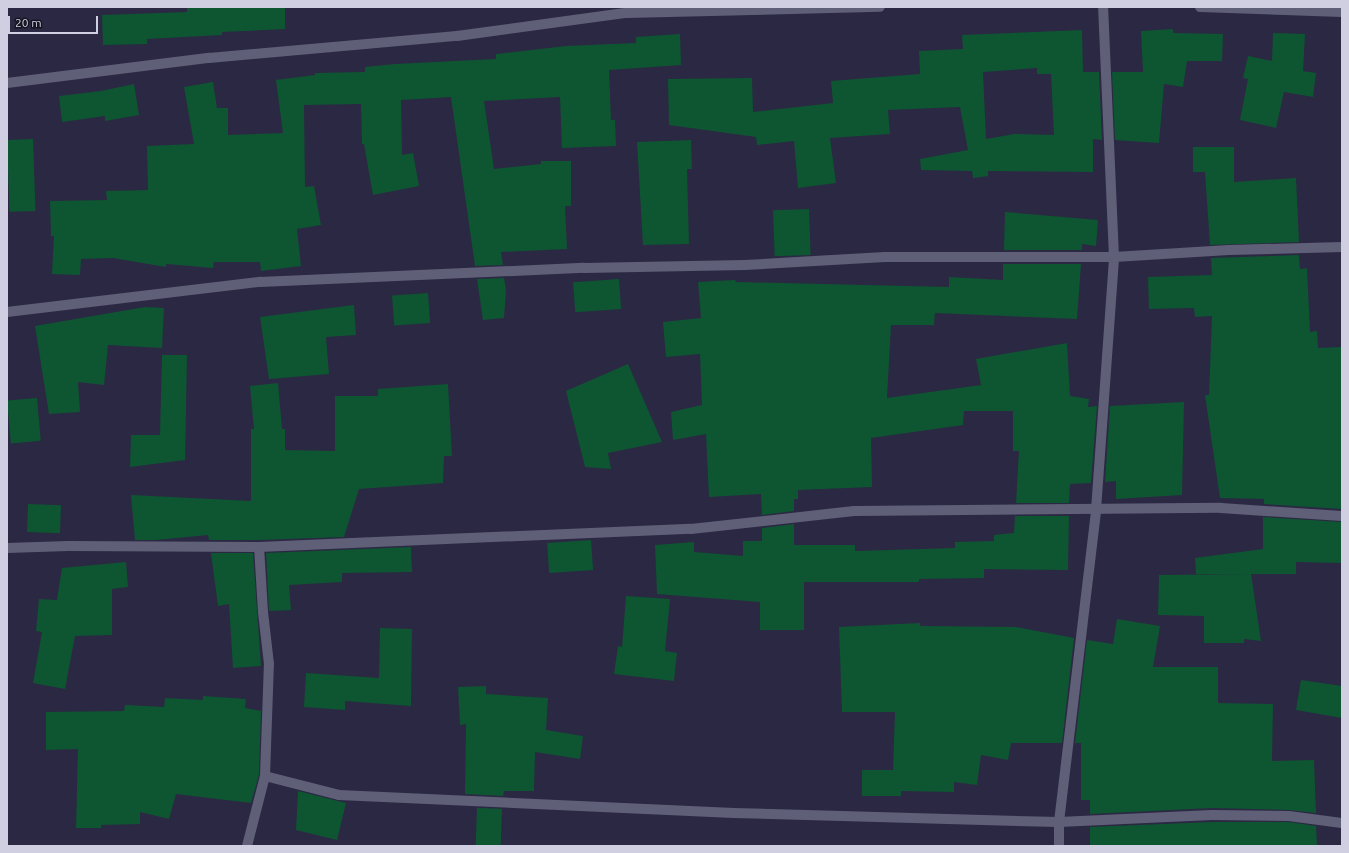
<!DOCTYPE html>
<html>
<head>
<meta charset="utf-8">
<style>
  body { margin:0 }
  #map { position:relative; width:1349px; height:853px; overflow:hidden; background:#2b2843; font-family:Ubuntu,sans-serif }
  div>[style] { position:absolute }
  [style*='--x'] { left:calc(var(--x)*1px); top:calc(var(--y)*1px); width:calc(var(--w)*1px); rotate:calc(var(--a)*1deg) }
  .building>* { inset:0; background:#0e5532; transform-origin:0 0 }
  .minor>* { height:10px; margin:-5px; padding:0 5px; transform-origin:5px; border-radius:5px; background:#605f78 }
  span { translate:-50% -50%; white-space:nowrap; text-align:center; line-height:1.15; -webkit-text-stroke:3.5px #14131f; paint-order:stroke }
  .frame { position:absolute; inset:0; border:8px solid #d0cfe1; pointer-events:none }
  .scale { position:absolute; left:8px; top:16px; width:90px; height:18px; box-sizing:border-box; border:2px solid #d0cfe1; border-top:0; padding-left:5px; font-size:12px; line-height:14px; white-space:nowrap; color:#d0cfe1; -webkit-text-stroke:3px #14131f; paint-order:stroke }
</style>
</head>
<body>
<div id="map">
  <div class="building">
    <div style="clip-path:polygon(187px 7px,285px 7px,285px 29px,222px 32px,222px 35px,147px 39px,147px 44px,103px 45px,102px 15px,187px 12px)"></div>
    <div style="clip-path:polygon(1173px 29px,1173px 33px,1223px 34px,1222px 61px,1187px 61px,1183px 87px,1164px 84px,1159px 143px,1115px 140px,1112px 72px,1143px 72px,1141px 31px)"></div>
    <div style="clip-path:polygon(evenodd,1082px 30px,1083px 72px,1099px 72px,1102px 140px,1093px 139px,1093px 172px,988px 171px,988px 176px,973px 178px,972px 171px,921px 170px,920px 159px,968px 150px,960px 107px,888px 110px,890px 134px,830px 138px,836px 183px,798px 188px,794px 141px,757px 145px,756px 137px,669px 125px,668px 79px,752px 78px,753px 112px,833px 103px,831px 81px,920px 74px,919px 51px,963px 49px,962px 35px,1082px 30px,1037px 68px,1037px 74px,1051px 74px,1054px 135px,1014px 134px,986px 139px,983px 72px,1037px 68px)"></div>
    <div style="clip-path:polygon(1273px 33px,1305px 34px,1303px 71px,1316px 73px,1313px 97px,1284px 92px,1276px 128px,1240px 120px,1248px 79px,1243px 78px,1248px 56px,1272px 61px)"></div>
    <div style="clip-path:polygon(680px 34px,681px 65px,609px 70px,611px 120px,615px 120px,616px 146px,562px 148px,560px 97px,484px 101px,494px 169px,541px 164px,541px 161px,571px 161px,571px 206px,565px 206px,567px 249px,501px 252px,503px 265px,475px 266px,451px 97px,401px 100px,402px 155px,413px 153px,419px 186px,373px 195px,364px 144px,362px 144px,361px 104px,304px 105px,305px 187px,314px 186px,321px 225px,297px 229px,301px 266px,261px 271px,260px 262px,214px 262px,213px 268px,166px 264px,166px 267px,113px 258px,81px 259px,80px 275px,52px 274px,54px 236px,51px 236px,50px 201px,107px 200px,106px 191px,148px 190px,147px 146px,194px 144px,184px 87px,213px 82px,217px 108px,228px 108px,228px 135px,283px 133px,276px 80px,315px 75px,315px 73px,365px 72px,365px 67px,395px 64px,496px 59px,496px 54px,566px 46px,636px 43px,636px 37px)"></div>
    <div style="clip-path:polygon(134px 84px,139px 115px,105px 121px,105px 116px,62px 122px,59px 96px,101px 91px)"></div>
    <div style="left:33px;top:139px;width:72px;height:26px;rotate:88deg"></div>
    <div style="clip-path:polygon(691px 140px,692px 169px,687px 169px,689px 244px,643px 245px,637px 142px)"></div>
    <div style="clip-path:polygon(1193px 147px,1234px 147px,1234px 182px,1296px 178px,1299px 242px,1210px 245px,1205px 172px,1193px 172px)"></div>
    <div style="left:809px;top:209px;width:46px;height:36px;rotate:88deg"></div>
    <div style="clip-path:polygon(1005px 212px,1098px 220px,1096px 246px,1082px 244px,1082px 250px,1004px 250px)"></div>
    <div style="clip-path:polygon(1299px 255px,1300px 269px,1307px 268px,1310px 332px,1317px 331px,1318px 348px,1342px 347px,1342px 509px,1264px 504px,1264px 499px,1220px 498px,1205px 395px,1209px 395px,1212px 316px,1195px 317px,1194px 308px,1149px 309px,1148px 277px,1212px 275px,1211px 258px)"></div>
    <div style="clip-path:polygon(1003px 264px,1081px 264px,1077px 319px,935px 313px,934px 325px,891px 325px,887px 398px,981px 385px,976px 359px,1067px 343px,1070px 396px,1089px 399px,1088px 407px,1097px 406px,1091px 483px,1070px 484px,1069px 503px,1016px 503px,1019px 451px,1013px 451px,1013px 411px,964px 411px,963px 425px,871px 438px,872px 487px,798px 490px,798px 499px,794px 499px,794px 511px,762px 515px,761px 494px,709px 497px,706px 434px,673px 440px,671px 412px,702px 405px,700px 354px,666px 357px,663px 322px,701px 318px,698px 282px,735px 280px,736px 282px,949px 287px,949px 277px,1003px 280px)"></div>
    <div style="clip-path:polygon(504px 278px,506px 290px,504px 318px,483px 320px,477px 279px)"></div>
    <div style="left:619px;top:279px;width:30px;height:46px;rotate:86deg"></div>
    <div style="left:428px;top:293px;width:30px;height:36px;rotate:86deg"></div>
    <div style="clip-path:polygon(354px 305px,356px 335px,326px 337px,329px 374px,269px 379px,260px 317px)"></div>
    <div style="clip-path:polygon(145px 307px,164px 308px,162px 348px,108px 345px,104px 385px,78px 382px,80px 412px,49px 414px,35px 326px)"></div>
    <div style="clip-path:polygon(162px 355px,187px 355px,185px 460px,130px 467px,131px 435px,160px 435px)"></div>
    <div style="clip-path:polygon(628px 364px,662px 442px,608px 453px,611px 469px,585px 467px,566px 391px)"></div>
    <div style="clip-path:polygon(278px 383px,282px 429px,285px 429px,285px 450px,335px 451px,335px 396px,378px 396px,378px 389px,448px 384px,452px 456px,444px 456px,443px 483px,359px 489px,344px 537px,259px 540px,209px 540px,208px 535px,156px 540px,135px 540px,131px 495px,251px 501px,251px 429px,254px 429px,250px 386px)"></div>
    <div style="left:37px;top:398px;width:43px;height:30px;rotate:85deg"></div>
    <div style="clip-path:polygon(1184px 402px,1182px 495px,1116px 499px,1116px 481px,1105px 482px,1110px 406px)"></div>
    <div style="left:28px;top:504px;width:33px;height:28px;rotate:2deg"></div>
    <div style="clip-path:polygon(1015px 516px,1069px 516px,1068px 570px,984px 569px,984px 578px,919px 579px,919px 582px,804px 582px,804px 630px,760px 630px,760px 602px,657px 594px,655px 545px,694px 542px,694px 552px,743px 556px,743px 541px,762px 541px,762px 528px,794px 524px,794px 545px,855px 545px,855px 551px,955px 548px,955px 542px,994px 541px,994px 535px,1014px 533px)"></div>
    <div style="clip-path:polygon(1263px 517px,1342px 522px,1342px 563px,1296px 562px,1296px 574px,1196px 574px,1195px 558px,1263px 549px)"></div>
    <div style="left:591px;top:540px;width:30px;height:44px;rotate:86deg"></div>
    <div style="clip-path:polygon(411px 547px,412px 572px,342px 573px,342px 582px,289px 585px,291px 610px,269px 611px,266px 553px)"></div>
    <div style="clip-path:polygon(211px 553px,253px 553px,261px 666px,233px 668px,229px 604px,218px 606px)"></div>
    <div style="clip-path:polygon(126px 562px,128px 587px,112px 589px,112px 635px,75px 636px,65px 689px,33px 683px,42px 632px,36px 631px,39px 599px,57px 600px,62px 568px)"></div>
    <div style="clip-path:polygon(1251px 574px,1261px 641px,1244px 639px,1244px 643px,1204px 643px,1204px 616px,1158px 615px,1159px 575px)"></div>
    <div style="clip-path:polygon(626px 596px,670px 599px,665px 651px,677px 653px,674px 681px,614px 674px,618px 646px,622px 647px)"></div>
    <div style="clip-path:polygon(1117px 619px,1160px 626px,1153px 667px,1218px 667px,1218px 703px,1273px 704px,1272px 761px,1314px 760px,1316px 813px,1289px 810px,1212px 808px,1090px 814px,1090px 800px,1081px 800px,1081px 743px,1075px 743px,1087px 640px,1113px 644px)"></div>
    <div style="clip-path:polygon(920px 623px,920px 626px,1016px 627px,1074px 638px,1062px 743px,1011px 743px,1008px 760px,981px 755px,977px 785px,954px 782px,954px 792px,901px 791px,901px 796px,862px 796px,862px 770px,893px 770px,895px 712px,842px 712px,839px 627px)"></div>
    <div style="clip-path:polygon(380px 628px,412px 629px,411px 706px,345px 701px,345px 710px,304px 707px,306px 673px,379px 678px)"></div>
    <div style="clip-path:polygon(1301px 680px,1342px 686px,1342px 718px,1296px 710px)"></div>
    <div style="clip-path:polygon(486px 686px,486px 694px,548px 698px,546px 730px,583px 736px,580px 759px,535px 752px,534px 791px,504px 791px,503px 796px,465px 794px,466px 724px,460px 725px,458px 687px)"></div>
    <div style="clip-path:polygon(203px 696px,246px 699px,245px 708px,261px 711px,259px 775px,251px 803px,176px 794px,169px 819px,140px 812px,140px 824px,101px 825px,101px 828px,76px 828px,78px 749px,46px 750px,46px 712px,124px 711px,125px 705px,164px 707px,165px 698px,203px 700px)"></div>
    <div style="clip-path:polygon(298px 791px,346px 803px,337px 840px,296px 830px)"></div>
    <div style="left:477px;top:808px;width:25px;height:38px;rotate:2deg"></div>
    <div style="clip-path:polygon(1212px 822px,1289px 822px,1316px 826px,1317px 846px,1090px 846px,1090px 827px)"></div>
  </div>
  <div class="minor">
    <div style="--x:1200;--y:7;--w:142;--a:2"></div>
    <div style="--x:7;--y:83;--w:204;--a:-7.1"></div>
    <div style="--x:209;--y:58;--w:249;--a:-5.1"></div>
    <div style="--x:457;--y:36;--w:171;--a:-7.8"></div>
    <div style="--x:626;--y:13;--w:254;--a:-1.4"></div>
    <div style="--x:7;--y:312;--w:255;--a:-6.8"></div>
    <div style="--x:260;--y:282;--w:324;--a:-2.5"></div>
    <div style="--x:584;--y:268;--w:161;--a:-1.1"></div>
    <div style="--x:745;--y:265;--w:140;--a:-3.3"></div>
    <div style="--x:885;--y:257;--w:229;--a:0"></div>
    <div style="--x:1114;--y:257;--w:115;--a:-3.5"></div>
    <div style="--x:1229;--y:250;--w:113;--a:-1.5"></div>
    <div style="--x:7;--y:548;--w:61;--a:-1.9"></div>
    <div style="--x:68;--y:546;--w:191;--a:0.3"></div>
    <div style="--x:259;--y:547;--w:140;--a:-2.5"></div>
    <div style="--x:399;--y:541;--w:292;--a:-2.4"></div>
    <div style="--x:691;--y:529;--w:164;--a:-6.3"></div>
    <div style="--x:854;--y:511;--w:367;--a:-0.5"></div>
    <div style="--x:1221;--y:508;--w:121;--a:3.8"></div>
    <div style="--x:265;--y:776;--w:76;--a:14.4"></div>
    <div style="--x:339;--y:795;--w:395;--a:2.6"></div>
    <div style="--x:734;--y:813;--w:325;--a:1.6"></div>
    <div style="--x:1059;--y:822;--w:153;--a:-2.6"></div>
    <div style="--x:1212;--y:815;--w:77;--a:0.7"></div>
    <div style="--x:1289;--y:816;--w:53;--a:7.5"></div>
    <div style="--x:247;--y:846;--w:72;--a:-75.6"></div>
    <div style="--x:265;--y:776;--w:112;--a:-88"></div>
    <div style="--x:269;--y:664;--w:52;--a:-96.6"></div>
    <div style="--x:263;--y:612;--w:65;--a:-93.5"></div>
    <div style="--x:1059;--y:846;--w:24;--a:-90"></div>
    <div style="--x:1059;--y:822;--w:314;--a:-83.2"></div>
    <div style="--x:1096;--y:510;--w:254;--a:-85.9"></div>
    <div style="--x:1114;--y:257;--w:250;--a:-92.5"></div>
  </div>
  <div class="frame"></div>
  <div class="scale">20 m</div>
</div>
</body>
</html>
